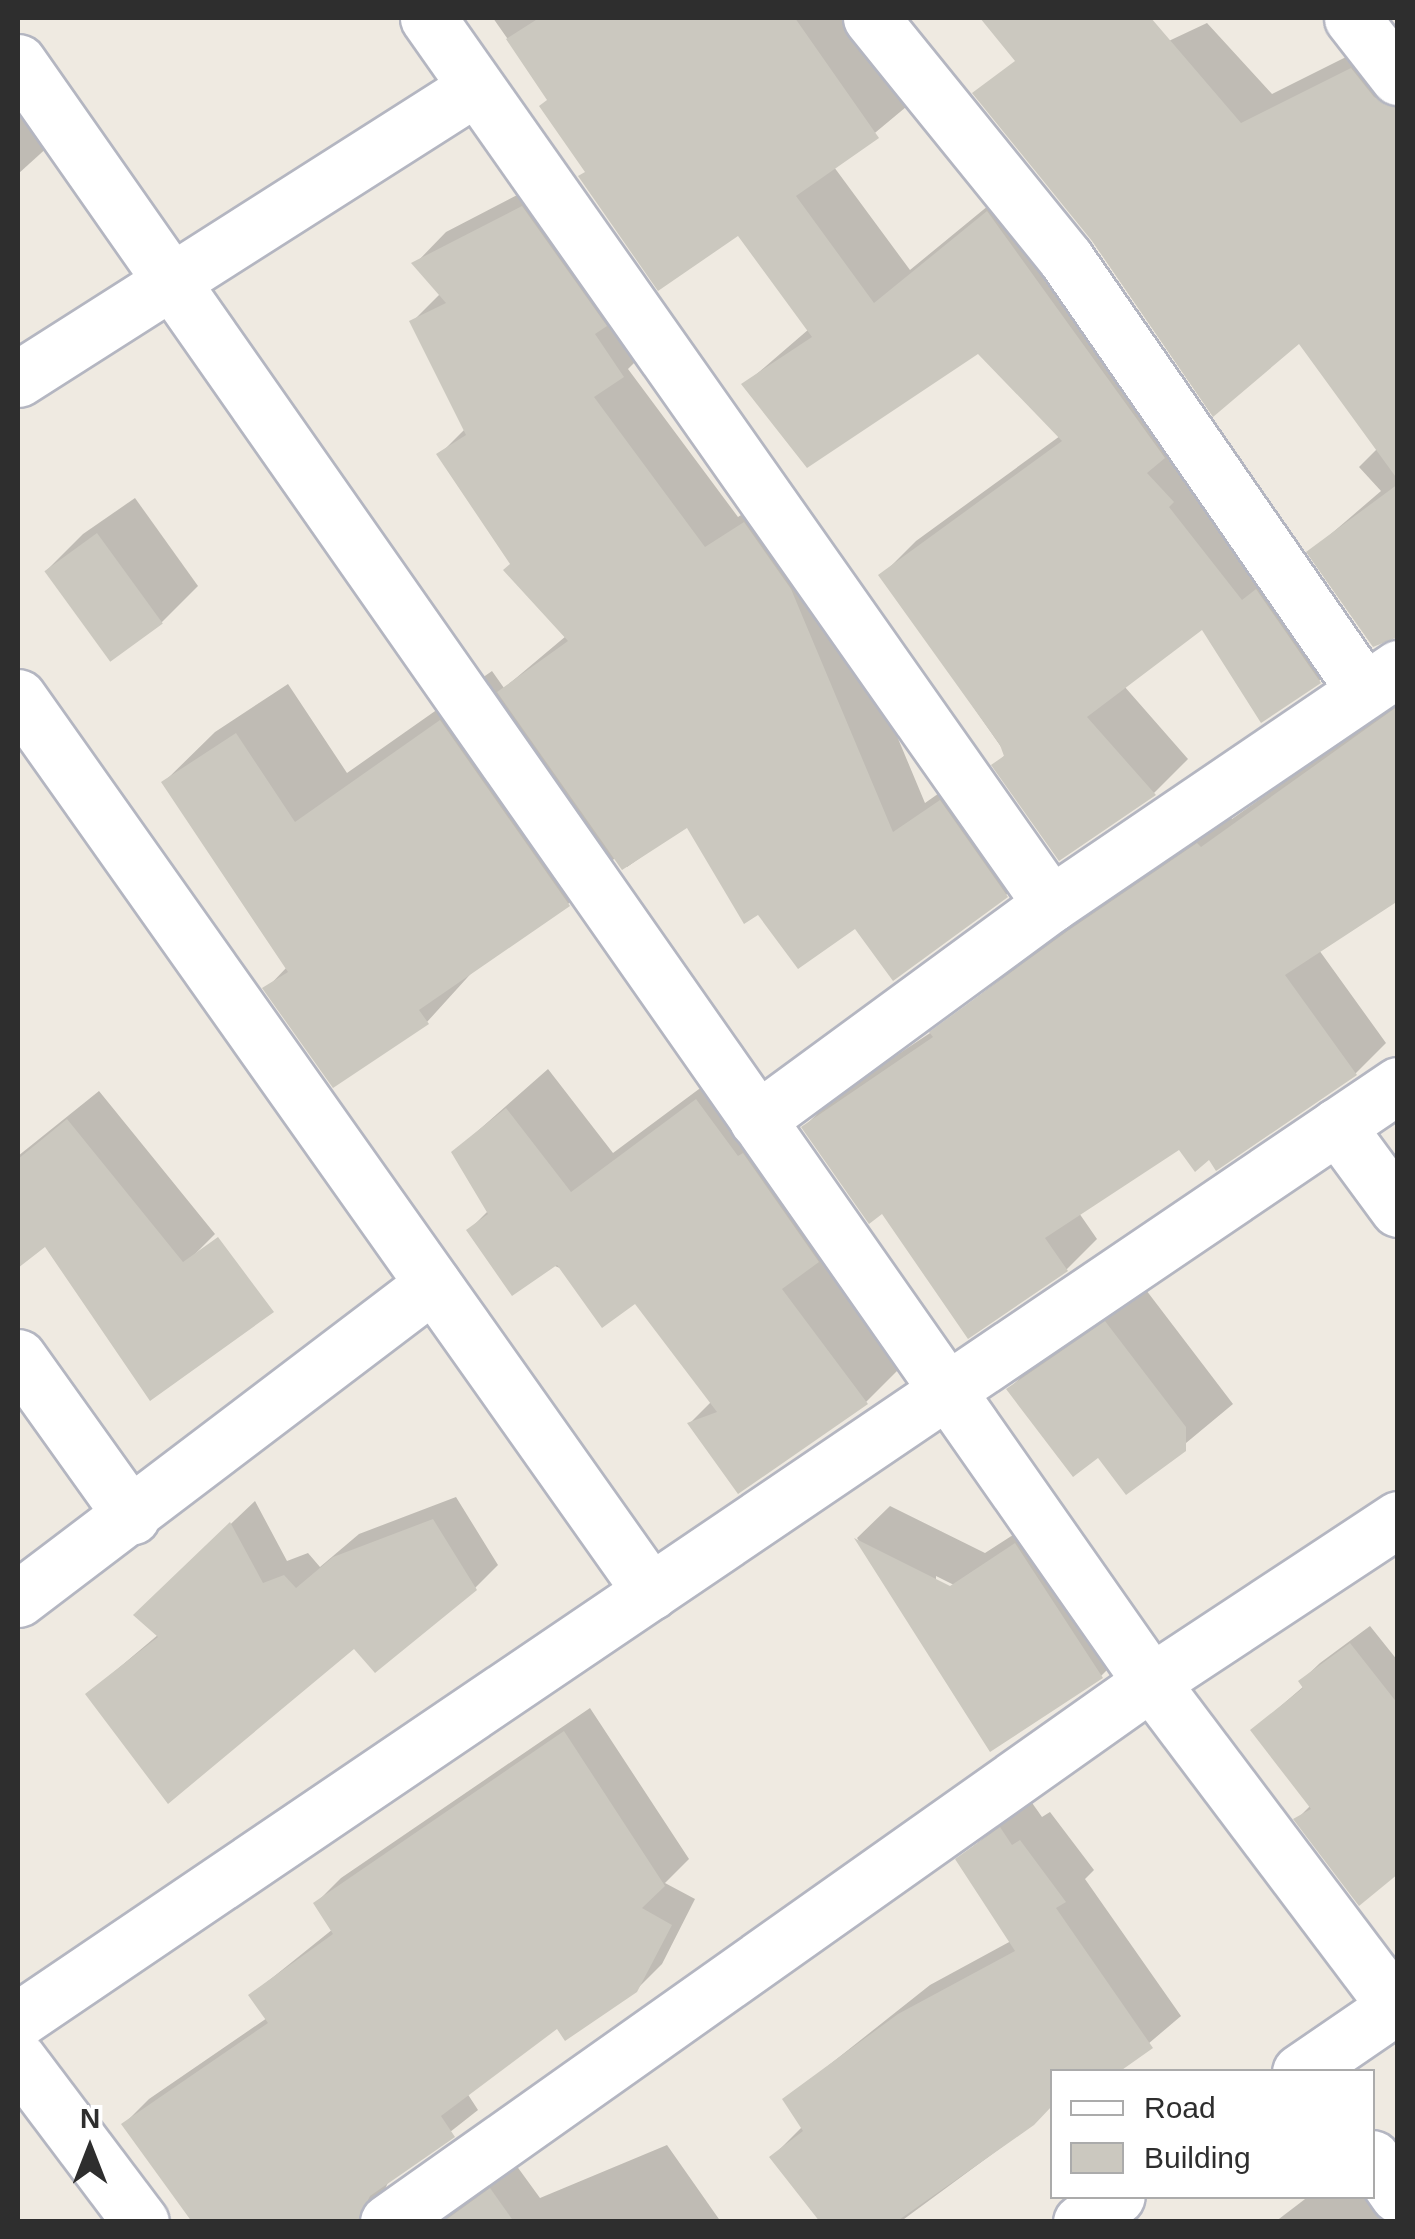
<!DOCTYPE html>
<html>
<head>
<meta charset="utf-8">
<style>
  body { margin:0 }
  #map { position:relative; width:1415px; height:2239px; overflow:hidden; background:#efeae1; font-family:Helvetica,sans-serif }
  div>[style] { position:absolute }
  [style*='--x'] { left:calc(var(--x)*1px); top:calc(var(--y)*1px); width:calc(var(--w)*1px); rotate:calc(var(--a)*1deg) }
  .shadow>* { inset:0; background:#0003 }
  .building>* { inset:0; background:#cbc8bf; transform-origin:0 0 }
  .roads { filter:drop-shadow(2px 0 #b4b6c1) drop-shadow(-2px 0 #b4b6c1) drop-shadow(0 2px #b4b6c1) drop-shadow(0 -2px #b4b6c1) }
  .minor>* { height:55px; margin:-27.5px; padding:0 27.5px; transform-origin:27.5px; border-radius:27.5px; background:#fff }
  .tertiary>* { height:55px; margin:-27.5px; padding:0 27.5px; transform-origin:27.5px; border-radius:27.5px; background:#fff }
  span { translate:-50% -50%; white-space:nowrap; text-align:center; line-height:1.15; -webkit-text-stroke:10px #fff; paint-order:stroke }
  .frame { position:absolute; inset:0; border:20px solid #2e2e2e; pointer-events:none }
  .legend { position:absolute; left:1050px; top:2069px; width:325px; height:130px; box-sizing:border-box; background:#fff; border:2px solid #ababab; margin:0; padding:12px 18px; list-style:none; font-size:30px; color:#2e2e2e }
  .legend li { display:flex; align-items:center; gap:20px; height:50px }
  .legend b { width:50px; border:2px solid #ababab }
  .north { position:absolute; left:40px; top:2099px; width:100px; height:100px; -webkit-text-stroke:8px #fff; paint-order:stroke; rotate:0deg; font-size:28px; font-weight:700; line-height:40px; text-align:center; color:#2e2e2e }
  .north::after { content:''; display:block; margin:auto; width:35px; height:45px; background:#2e2e2e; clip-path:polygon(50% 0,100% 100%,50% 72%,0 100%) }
</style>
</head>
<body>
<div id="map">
  <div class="shadow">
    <div style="clip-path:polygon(493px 18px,854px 18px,912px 102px,834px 167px,910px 270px,1022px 178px,1354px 646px,1319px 681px,1203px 626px,1124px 686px,1188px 759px,1154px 793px,995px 765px,1006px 754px,882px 575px,916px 541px,1060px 436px,979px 350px,745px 384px,809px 329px,739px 232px,587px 171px,550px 99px)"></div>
    <div style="clip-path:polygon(1207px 23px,1272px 94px,1362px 49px,1398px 96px,1398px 635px,1310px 552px,1381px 491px,1359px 467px,1378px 448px,1300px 340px,1037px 103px)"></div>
    <div style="clip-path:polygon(18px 74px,61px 135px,18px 174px)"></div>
    <div style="clip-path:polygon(554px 176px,654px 343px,628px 369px,738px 517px,777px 492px,822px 557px,925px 803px,972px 770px,1038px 863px,1006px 895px,856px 926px,688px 824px,627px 867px,618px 855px,568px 904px,476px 968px,427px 1022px,266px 989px,287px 967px,164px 782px,215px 732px,288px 684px,347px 773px,492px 671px,504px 688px,566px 636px,440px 454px,465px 429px,412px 322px,441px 293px,415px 264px,446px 232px)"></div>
    <div style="clip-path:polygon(135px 498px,198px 586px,161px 623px,46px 571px,83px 534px)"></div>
    <div style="clip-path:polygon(1398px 701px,1398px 898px,1319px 950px,1386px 1043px,1356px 1073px,1210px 1157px,1179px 1147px,1079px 1213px,1097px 1239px,1067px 1269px,968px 1335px,883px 1211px,804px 1127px,834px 1097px,939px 1027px,1102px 900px,1228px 814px,1232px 819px)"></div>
    <div style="clip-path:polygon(738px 1060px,907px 1361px,866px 1402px,690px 1423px,712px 1401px,636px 1300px,469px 1230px,489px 1210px,454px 1152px,548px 1069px,613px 1153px)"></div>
    <div style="clip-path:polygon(99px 1091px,215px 1234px,185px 1264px,46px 1244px,25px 1260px,18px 1251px,18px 1156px)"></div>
    <div style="clip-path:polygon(1143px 1286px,1233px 1404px,1127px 1492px,1098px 1454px,1009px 1389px,1046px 1352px)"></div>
    <div style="clip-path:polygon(456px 1497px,498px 1565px,475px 1588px,354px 1645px,88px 1694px,159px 1634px,159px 1592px,255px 1501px,287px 1561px,308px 1553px,320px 1567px,359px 1534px)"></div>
    <div style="clip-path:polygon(evenodd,890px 1506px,985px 1553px,1050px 1511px,1135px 1642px,1101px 1676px,991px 1749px,857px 1538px,890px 1506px,936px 1576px,962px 1589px,960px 1593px,936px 1582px,936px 1576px)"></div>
    <div style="clip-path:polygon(1370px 1626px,1398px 1661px,1398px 1871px,1297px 1819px,1311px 1805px,1253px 1730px,1304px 1686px,1301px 1681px,1320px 1663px)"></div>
    <div style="clip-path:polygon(590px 1708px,689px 1859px,665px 1883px,695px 1899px,662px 1964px,636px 1990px,557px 2026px,467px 2093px,478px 2110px,389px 2180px,381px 2199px,396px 2222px,195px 2222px,124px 2124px,149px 2099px,267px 2018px,251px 1995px,333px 1929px,316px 1903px,341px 1878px)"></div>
    <div style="clip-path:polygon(1030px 1800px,1042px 1817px,1050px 1812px,1094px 1870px,1085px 1879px,1181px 2016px,1115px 2072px,1052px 2072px,1052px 2104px,1033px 2124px,900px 2222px,823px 2222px,772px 2157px,803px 2126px,785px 2100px,930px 1985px,1011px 1941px,958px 1859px)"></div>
    <div style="clip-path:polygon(667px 2145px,721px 2222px,430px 2222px,516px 2165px,540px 2198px)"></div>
    <div style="clip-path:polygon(1309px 2196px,1372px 2196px,1398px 2210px,1386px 2222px,1275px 2222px)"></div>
  </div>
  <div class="building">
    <div style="clip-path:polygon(539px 18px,795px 18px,879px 138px,796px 196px,874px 303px,987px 211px,1165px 458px,1147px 473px,1174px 502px,1169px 507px,1242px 600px,1256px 589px,1321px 683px,1261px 723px,1202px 630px,1087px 717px,1156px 795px,1059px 861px,991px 765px,1004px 756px,1000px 745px,878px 575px,1062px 441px,978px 354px,807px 468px,741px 384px,812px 337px,738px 236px,658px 291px,578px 176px,585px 172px,539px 106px,547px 100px,506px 39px)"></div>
    <div style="clip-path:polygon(980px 18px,1151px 18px,1241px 123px,1351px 68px,1374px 97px,1398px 107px,1398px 480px,1299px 344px,1213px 417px,1092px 241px,972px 93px,1015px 61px)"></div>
    <div style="clip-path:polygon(522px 206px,607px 326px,595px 334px,624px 377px,594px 397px,705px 547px,744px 522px,791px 589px,893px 832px,940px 800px,1008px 897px,893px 981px,855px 929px,798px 969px,758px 915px,744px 924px,687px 828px,622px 870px,497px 692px,568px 641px,503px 570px,510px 564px,436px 454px,466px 435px,409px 321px,446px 303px,411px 263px)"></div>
    <div style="clip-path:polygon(1398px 484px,1398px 637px,1373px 647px,1306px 552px)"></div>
    <div style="left:97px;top:533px;width:112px;height:65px;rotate:54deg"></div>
    <div style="clip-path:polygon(1398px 706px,1398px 901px,1285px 975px,1357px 1075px,1216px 1171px,1209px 1160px,1195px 1172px,1179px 1150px,1045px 1238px,1068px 1271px,968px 1339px,882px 1214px,869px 1224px,801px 1127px,933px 1037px,929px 1032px,1069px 930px,1197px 843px,1201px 847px)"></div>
    <div style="clip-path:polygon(440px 720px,570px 906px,419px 1010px,429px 1024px,333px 1088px,262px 988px,288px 972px,161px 782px,236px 733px,295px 822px)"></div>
    <div style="clip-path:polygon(696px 1099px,738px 1156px,743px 1153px,819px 1262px,782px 1289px,868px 1404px,738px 1494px,687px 1423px,717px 1412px,635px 1304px,602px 1328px,557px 1265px,512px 1296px,466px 1230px,488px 1214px,451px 1152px,506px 1108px,571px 1192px)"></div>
    <div style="clip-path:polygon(67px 1119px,183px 1262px,218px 1237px,274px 1312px,150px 1401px,45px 1247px,18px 1268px,18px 1159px)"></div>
    <div style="clip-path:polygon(1105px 1321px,1186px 1427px,1186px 1451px,1126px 1495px,1098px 1458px,1073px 1477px,1006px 1389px)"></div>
    <div style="clip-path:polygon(433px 1519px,477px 1590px,375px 1673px,354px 1649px,168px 1804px,85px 1694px,158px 1637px,133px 1615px,230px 1522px,263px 1583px,284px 1575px,296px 1588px,333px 1557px)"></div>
    <div style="clip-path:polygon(854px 1538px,950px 1586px,1015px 1543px,1103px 1678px,990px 1752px)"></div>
    <div style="clip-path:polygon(1350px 1643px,1398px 1704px,1398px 1874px,1359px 1906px,1293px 1819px,1311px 1809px,1250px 1730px,1303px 1688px,1298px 1681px)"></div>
    <div style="clip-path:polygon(564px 1731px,665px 1886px,642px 1908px,672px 1925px,637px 1992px,565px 2041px,557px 2029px,441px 2116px,455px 2137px,370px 2196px,357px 2222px,192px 2222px,121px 2124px,268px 2023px,248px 1995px,333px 1934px,313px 1903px)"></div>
    <div style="clip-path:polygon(1000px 1827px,1012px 1845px,1020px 1840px,1066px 1902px,1056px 1908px,1153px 2048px,1119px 2072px,1052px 2072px,1052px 2106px,1034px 2125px,896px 2222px,820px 2222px,769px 2157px,803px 2131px,782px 2099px,898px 2014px,1015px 1951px,955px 1859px)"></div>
    <div style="clip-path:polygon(490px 2188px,514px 2222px,443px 2222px)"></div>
  </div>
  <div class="roads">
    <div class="minor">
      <div style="--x:428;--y:18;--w:1083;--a:54.89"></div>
      <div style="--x:871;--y:18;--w:310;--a:51"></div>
      <div style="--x:1066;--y:259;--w:524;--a:55.34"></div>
      <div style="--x:1352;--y:18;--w:75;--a:52.1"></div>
      <div style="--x:18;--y:62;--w:1977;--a:55.03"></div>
      <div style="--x:1151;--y:1682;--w:406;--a:53"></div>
      <div style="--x:18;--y:379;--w:542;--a:-32.49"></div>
      <div style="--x:18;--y:697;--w:1096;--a:54.73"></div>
      <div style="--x:757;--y:1120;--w:365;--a:-36.3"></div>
      <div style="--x:1051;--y:904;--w:420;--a:-34.2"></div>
      <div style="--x:1337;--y:1126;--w:103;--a:53.7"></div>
      <div style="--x:18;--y:1357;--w:196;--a:54.5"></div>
      <div style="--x:18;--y:1599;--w:521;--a:-37.2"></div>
      <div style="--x:18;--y:2020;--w:1667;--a:-34.12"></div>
      <div style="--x:18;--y:2059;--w:204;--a:53"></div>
      <div style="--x:1372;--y:2158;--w:45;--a:54.9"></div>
      <div style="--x:388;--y:2222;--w:935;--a:-35.29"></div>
      <div style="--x:1151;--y:1682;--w:296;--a:-33.4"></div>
    </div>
    <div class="tertiary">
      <div style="--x:1300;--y:2072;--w:119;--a:-34.4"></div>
      <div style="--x:1081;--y:2222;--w:44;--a:-35.8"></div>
    </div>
  </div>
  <div class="frame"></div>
  <ul class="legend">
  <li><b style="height:12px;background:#fff"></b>Road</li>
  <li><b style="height:28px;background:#cbc8bf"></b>Building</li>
  </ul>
  <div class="north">N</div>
</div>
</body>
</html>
